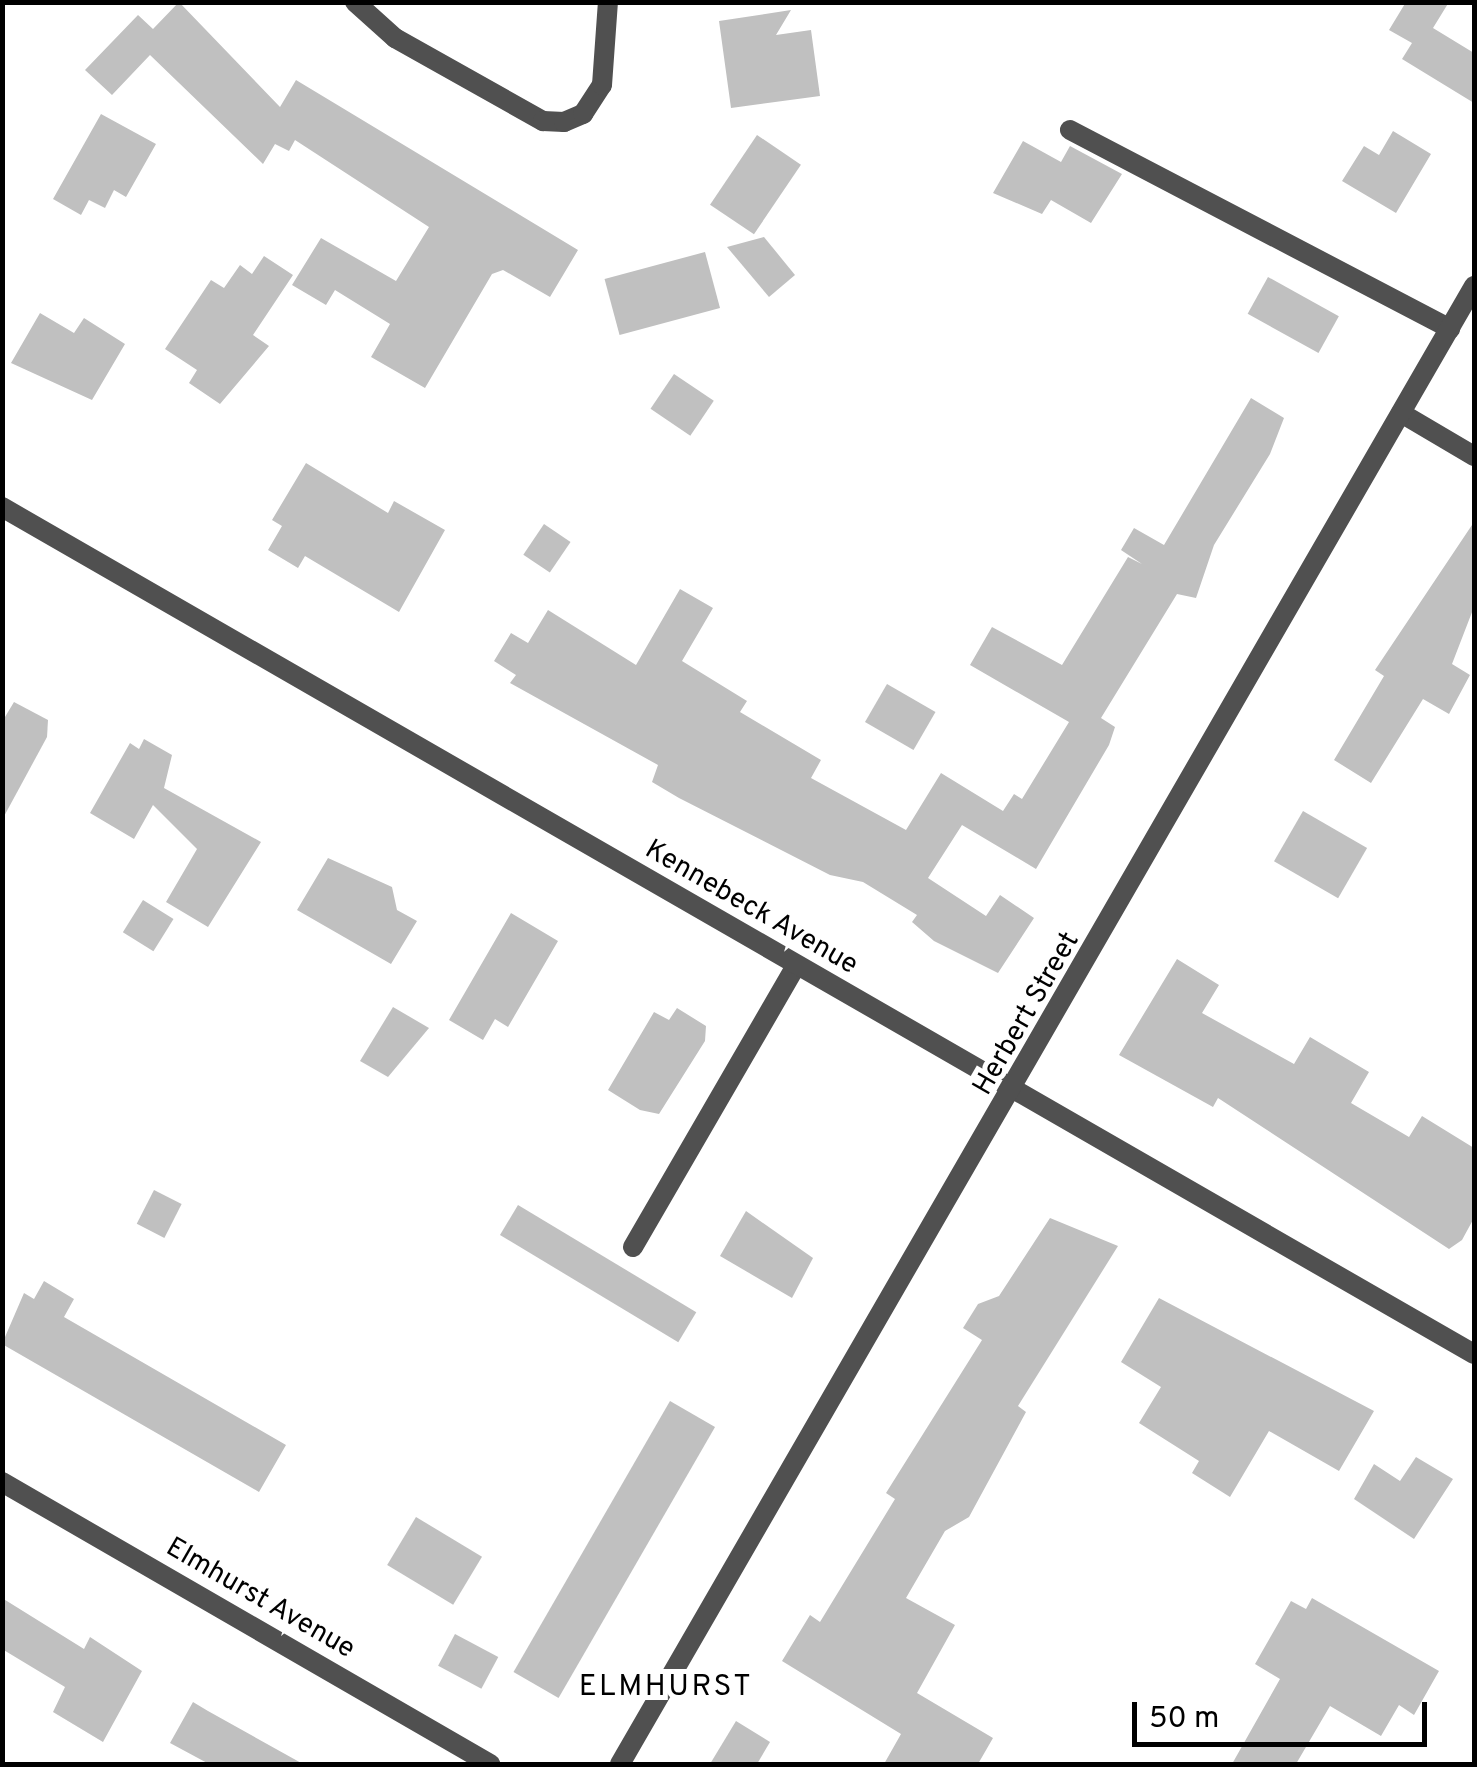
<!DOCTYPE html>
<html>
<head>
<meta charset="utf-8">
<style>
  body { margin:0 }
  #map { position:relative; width:1477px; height:1767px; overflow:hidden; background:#fff; font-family:Overpass,sans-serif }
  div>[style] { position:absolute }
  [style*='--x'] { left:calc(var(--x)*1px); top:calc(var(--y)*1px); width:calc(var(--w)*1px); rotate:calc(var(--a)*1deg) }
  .building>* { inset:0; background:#c0c0c0; transform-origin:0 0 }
  .lane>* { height:20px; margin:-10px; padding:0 10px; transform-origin:10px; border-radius:10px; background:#505050 }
  .street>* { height:20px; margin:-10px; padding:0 10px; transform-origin:10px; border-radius:10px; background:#505050 }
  span { translate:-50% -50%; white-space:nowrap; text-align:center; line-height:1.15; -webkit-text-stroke:10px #fff; paint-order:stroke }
  .street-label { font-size:28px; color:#000 }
  .neighbourhood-label { font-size:30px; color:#000; letter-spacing:2.5px }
  .frame { position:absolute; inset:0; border:5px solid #000; pointer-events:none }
  .scale { position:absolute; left:1132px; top:1702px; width:295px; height:45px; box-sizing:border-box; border:5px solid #000; border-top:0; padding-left:12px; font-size:30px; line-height:35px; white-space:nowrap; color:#000; -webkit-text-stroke:8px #fff; paint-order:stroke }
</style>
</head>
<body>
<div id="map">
  <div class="building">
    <div style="clip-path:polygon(179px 2px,280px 107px,296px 80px,578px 250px,550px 297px,503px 270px,492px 274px,425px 388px,371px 357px,390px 324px,335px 290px,326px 305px,292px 285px,321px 238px,396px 281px,429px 227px,295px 140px,289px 151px,275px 144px,263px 164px,150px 55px,112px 95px,85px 70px,138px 15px,153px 29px)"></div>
    <div style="clip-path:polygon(1406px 2px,1449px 2px,1433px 28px,1474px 53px,1474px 103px,1402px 59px,1412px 43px,1389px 30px)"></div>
    <div style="clip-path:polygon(791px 10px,776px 35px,811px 30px,820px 96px,731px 108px,719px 21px)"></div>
    <div style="clip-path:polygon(101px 114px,156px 144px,126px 197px,114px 190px,105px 208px,89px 200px,81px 215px,53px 199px)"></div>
    <div style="clip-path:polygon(1393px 131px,1431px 154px,1396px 213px,1342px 181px,1364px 146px,1379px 155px)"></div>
    <div style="left:757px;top:135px;width:53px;height:84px;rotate:34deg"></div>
    <div style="clip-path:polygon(1023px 141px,1061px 162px,1070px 146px,1122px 174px,1091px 223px,1051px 200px,1042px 214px,993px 193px)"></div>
    <div style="clip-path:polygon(764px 237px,795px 275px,769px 297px,727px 247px)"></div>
    <div style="left:705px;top:252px;width:58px;height:104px;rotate:75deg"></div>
    <div style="clip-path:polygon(264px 256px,293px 275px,253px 335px,269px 346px,220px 404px,189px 383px,197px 370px,165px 349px,211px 280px,224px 288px,240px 265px,252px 274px)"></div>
    <div style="left:1268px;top:277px;width:81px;height:42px;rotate:29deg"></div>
    <div style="clip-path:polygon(40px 313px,74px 333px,84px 318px,125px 344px,92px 400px,11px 363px)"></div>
    <div style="left:674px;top:374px;width:48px;height:42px;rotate:34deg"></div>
    <div style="clip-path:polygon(1251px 398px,1284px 418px,1270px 454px,1214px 545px,1196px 598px,1177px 594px,1101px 718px,1115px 727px,1109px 745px,1036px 869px,962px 825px,928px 878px,986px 916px,1000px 895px,1034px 918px,998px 973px,934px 941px,912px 922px,917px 915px,863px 882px,830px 875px,679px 798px,652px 782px,658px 765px,510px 683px,516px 675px,494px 661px,511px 633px,528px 643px,548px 610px,636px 665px,680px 589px,713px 608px,682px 661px,747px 701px,740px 712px,821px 760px,811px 778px,906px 830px,941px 773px,1003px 811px,1014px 794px,1022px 799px,1069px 722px,970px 665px,992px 627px,1062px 665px,1128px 557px,1142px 564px,1121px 550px,1134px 528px,1164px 545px)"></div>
    <div style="clip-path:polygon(306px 463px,388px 513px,394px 501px,445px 530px,399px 612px,305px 556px,298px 568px,268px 550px,282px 526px,272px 520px)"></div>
    <div style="clip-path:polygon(1474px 522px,1474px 607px,1452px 664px,1470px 675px,1449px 714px,1423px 699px,1371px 783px,1334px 760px,1384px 676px,1375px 670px)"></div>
    <div style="left:544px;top:524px;width:32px;height:37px;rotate:34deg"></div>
    <div style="left:887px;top:684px;width:56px;height:44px;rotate:30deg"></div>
    <div style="clip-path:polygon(14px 702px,48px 720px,47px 737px,2px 820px,2px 722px)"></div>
    <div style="clip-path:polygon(144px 739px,172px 755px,164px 788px,261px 842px,208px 927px,166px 902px,197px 849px,153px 805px,134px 839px,90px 813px,130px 743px,139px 749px)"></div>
    <div style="left:1303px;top:811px;width:74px;height:58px;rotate:30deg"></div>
    <div style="clip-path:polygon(328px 858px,392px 887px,397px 910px,417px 921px,391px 964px,297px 910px)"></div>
    <div style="left:143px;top:900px;width:36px;height:38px;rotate:32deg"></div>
    <div style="clip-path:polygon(511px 913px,558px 941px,508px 1027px,495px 1019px,483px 1040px,449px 1020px)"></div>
    <div style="clip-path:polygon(1177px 959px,1219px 985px,1202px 1013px,1294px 1064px,1310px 1037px,1369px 1072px,1351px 1103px,1409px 1137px,1422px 1116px,1474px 1148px,1474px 1218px,1462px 1240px,1449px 1249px,1218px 1098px,1213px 1107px,1119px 1055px)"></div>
    <div style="clip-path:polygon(393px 1007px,429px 1028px,388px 1077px,360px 1061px)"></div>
    <div style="clip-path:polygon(677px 1008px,706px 1026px,705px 1041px,659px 1114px,640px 1110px,608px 1090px,654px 1012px,669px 1020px)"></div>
    <div style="left:154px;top:1190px;width:31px;height:38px;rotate:27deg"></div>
    <div style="left:518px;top:1205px;width:208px;height:35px;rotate:31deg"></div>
    <div style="clip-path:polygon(746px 1211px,813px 1258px,792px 1298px,720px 1256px)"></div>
    <div style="clip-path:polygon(1050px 1218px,1118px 1246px,1018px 1406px,1026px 1412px,969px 1517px,945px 1531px,906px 1598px,955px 1625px,917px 1693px,993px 1738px,978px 1764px,884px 1764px,901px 1734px,782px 1661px,810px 1615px,820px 1622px,895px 1499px,886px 1493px,982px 1340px,963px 1328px,978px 1304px,999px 1296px)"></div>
    <div style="clip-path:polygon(44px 1281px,74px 1299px,64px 1317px,286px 1445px,259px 1492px,2px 1344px,24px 1293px,34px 1299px)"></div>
    <div style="clip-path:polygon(1159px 1298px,1374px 1411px,1339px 1471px,1269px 1431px,1230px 1497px,1192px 1473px,1199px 1461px,1139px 1423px,1161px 1387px,1121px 1362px)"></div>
    <div style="left:670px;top:1401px;width:52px;height:313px;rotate:30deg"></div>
    <div style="clip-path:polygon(1416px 1457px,1453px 1479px,1414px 1539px,1354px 1499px,1374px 1464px,1400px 1481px)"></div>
    <div style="left:416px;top:1517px;width:77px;height:56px;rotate:31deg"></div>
    <div style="clip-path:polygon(2px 1598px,84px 1649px,90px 1637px,142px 1671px,103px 1742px,53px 1712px,65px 1687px,2px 1649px)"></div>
    <div style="clip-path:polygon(1312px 1598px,1439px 1671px,1414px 1715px,1399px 1705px,1381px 1736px,1330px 1706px,1296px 1764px,1232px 1764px,1280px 1679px,1255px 1664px,1291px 1601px,1306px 1609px)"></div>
    <div style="left:455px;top:1634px;width:49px;height:36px;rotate:28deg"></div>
    <div style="clip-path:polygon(193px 1702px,208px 1711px,303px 1764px,209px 1764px,170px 1743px)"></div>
    <div style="clip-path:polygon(736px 1721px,770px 1742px,757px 1764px,710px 1764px)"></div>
  </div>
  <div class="lane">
    <div style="--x:1070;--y:130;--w:429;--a:27.6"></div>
    <div style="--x:1401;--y:413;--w:85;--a:30.5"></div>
    <div style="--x:633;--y:1247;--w:325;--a:-59.9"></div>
  </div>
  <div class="street">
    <div style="--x:355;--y:2;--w:54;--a:42"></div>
    <div style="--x:395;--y:38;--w:170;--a:29.3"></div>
    <div style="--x:543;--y:121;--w:21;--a:3"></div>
    <div style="--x:564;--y:122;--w:21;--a:-23"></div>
    <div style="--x:583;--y:114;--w:35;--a:-57"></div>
    <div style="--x:602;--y:85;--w:83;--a:-85.9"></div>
    <div style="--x:2;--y:507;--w:1698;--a:29.92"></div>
    <div style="--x:2;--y:1482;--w:564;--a:30.02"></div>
    <div style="--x:620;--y:1764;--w:1707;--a:-59.98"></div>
  </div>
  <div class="street-label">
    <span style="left:751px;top:908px;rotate:30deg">Kennebeck Avenue</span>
    <span style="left:1027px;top:1014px;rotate:-60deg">Herbert Street</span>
    <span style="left:260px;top:1599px;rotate:30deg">Elmhurst Avenue</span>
  </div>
  <div class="neighbourhood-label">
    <span style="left:666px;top:1688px">ELMHURST</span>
  </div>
  <div class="frame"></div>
  <div class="scale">50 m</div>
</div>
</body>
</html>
